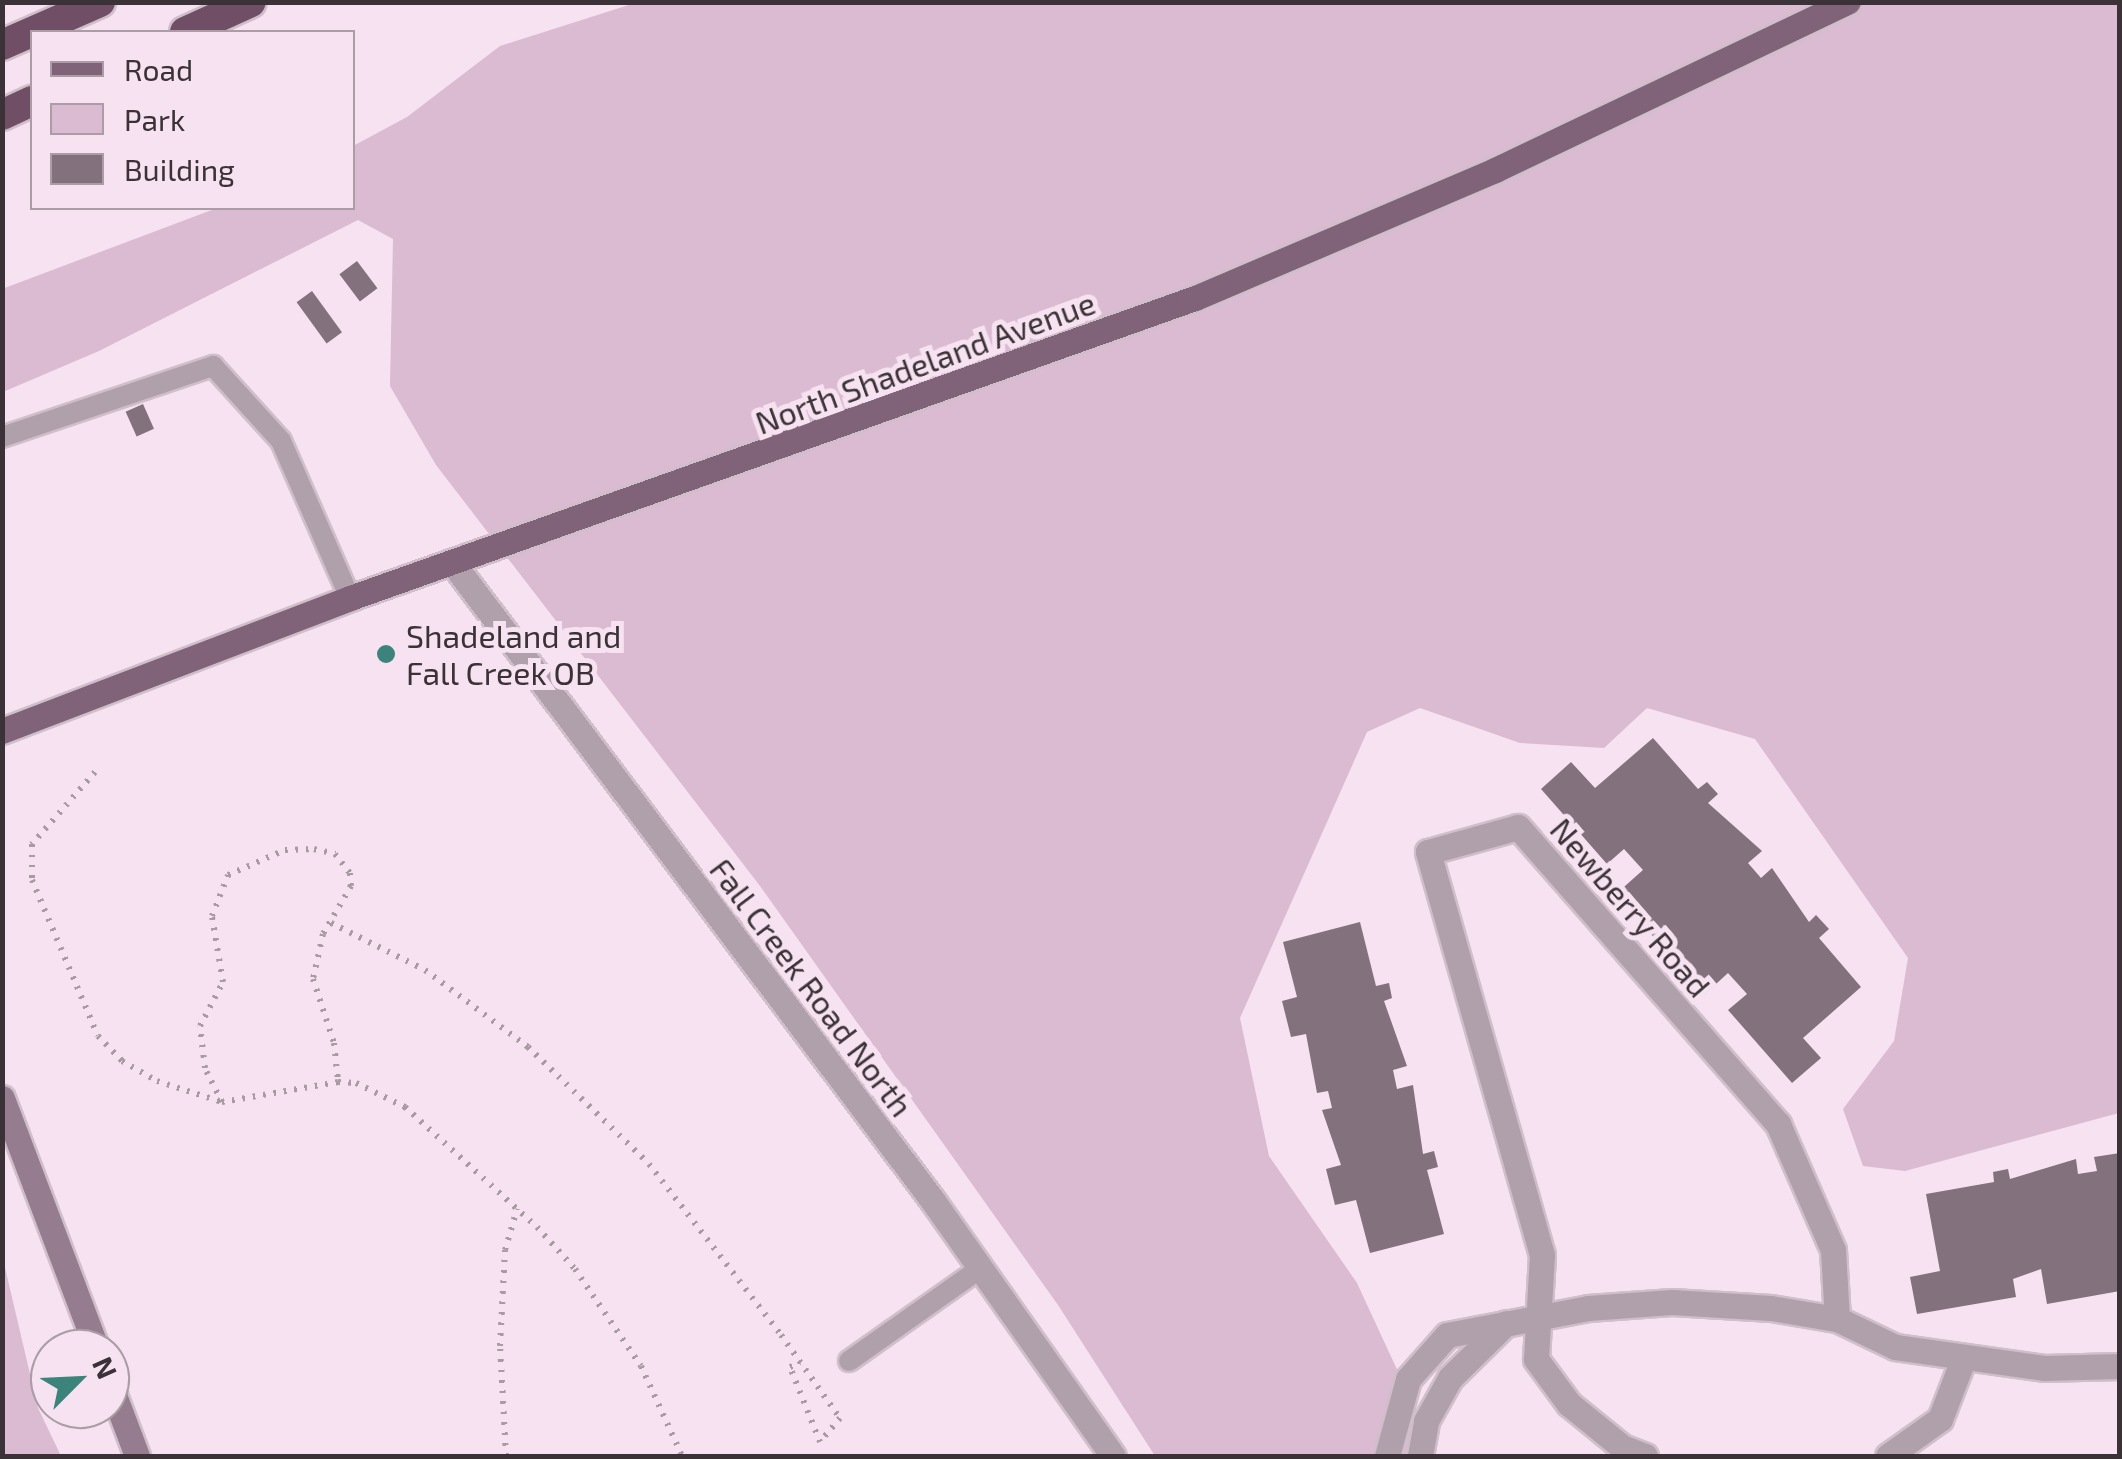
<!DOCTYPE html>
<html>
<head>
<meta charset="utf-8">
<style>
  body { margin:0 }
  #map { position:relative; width:2122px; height:1459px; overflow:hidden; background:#f6e2f0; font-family:"Exo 2",sans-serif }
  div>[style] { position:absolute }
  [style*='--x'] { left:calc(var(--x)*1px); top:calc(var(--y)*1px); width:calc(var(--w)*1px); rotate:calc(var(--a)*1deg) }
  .green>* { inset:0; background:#dbbbd2 }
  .building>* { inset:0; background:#83717e; transform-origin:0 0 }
  .path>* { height:6px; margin-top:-3px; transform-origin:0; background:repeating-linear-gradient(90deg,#a99aa4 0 2.5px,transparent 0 10.5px) }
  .roads { filter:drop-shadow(2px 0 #d0bfcb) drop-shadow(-2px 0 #d0bfcb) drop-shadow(0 2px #d0bfcb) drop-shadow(0 -2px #d0bfcb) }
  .lane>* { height:20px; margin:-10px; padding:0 10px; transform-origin:10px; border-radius:10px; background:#b0a0ac }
  .street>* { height:25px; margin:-12.5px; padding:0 12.5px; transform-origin:12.5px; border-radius:12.5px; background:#b0a0ac }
  .secondary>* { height:25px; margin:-12.5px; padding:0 12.5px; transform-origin:12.5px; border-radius:12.5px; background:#957c8e }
  .primary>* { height:25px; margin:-12.5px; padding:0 12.5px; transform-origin:12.5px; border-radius:12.5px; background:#806378 }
  .highway>* { height:30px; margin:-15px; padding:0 15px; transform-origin:15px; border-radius:15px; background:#6f4e66 }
  .dots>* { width:28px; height:28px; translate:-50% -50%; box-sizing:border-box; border:5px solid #f6e2f0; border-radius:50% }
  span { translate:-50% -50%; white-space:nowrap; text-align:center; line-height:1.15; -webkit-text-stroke:10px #f6e2f0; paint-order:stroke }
  .street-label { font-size:32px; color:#3a3237 }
  .poi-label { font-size:32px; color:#3a3237 }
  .left { translate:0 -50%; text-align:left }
  .frame { position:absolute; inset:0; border:5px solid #3a3237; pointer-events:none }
  .legend { position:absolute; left:30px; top:30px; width:325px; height:180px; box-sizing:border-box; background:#f6e2f0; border:2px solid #ab9ca6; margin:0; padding:12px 18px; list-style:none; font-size:30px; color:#3a3237 }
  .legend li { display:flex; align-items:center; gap:20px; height:50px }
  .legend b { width:50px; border:2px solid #ab9ca6 }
  .north { position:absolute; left:30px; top:1329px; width:100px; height:100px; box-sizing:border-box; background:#f6e2f0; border:2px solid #ab9ca6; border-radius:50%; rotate:66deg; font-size:28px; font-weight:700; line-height:40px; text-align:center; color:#3a3237 }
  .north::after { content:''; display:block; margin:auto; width:35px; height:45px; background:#3c837b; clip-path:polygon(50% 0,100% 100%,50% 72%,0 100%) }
</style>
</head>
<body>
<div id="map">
  <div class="green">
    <div style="clip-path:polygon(635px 3px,2119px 3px,2119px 1113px,1905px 1171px,1863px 1166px,1843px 1109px,1894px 1041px,1908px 958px,1755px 739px,1647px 708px,1604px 748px,1520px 743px,1420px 708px,1367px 732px,1240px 1018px,1269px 1156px,1357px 1283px,1437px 1456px,1155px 1456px,1058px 1305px,760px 886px,436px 465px,390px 386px,393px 239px,358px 220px,99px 351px,3px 392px,2px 289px,217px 208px,352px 208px,353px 146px,407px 117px,500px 46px)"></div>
    <div style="clip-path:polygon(3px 1259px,38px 1408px,61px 1456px,3px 1456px)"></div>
  </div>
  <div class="building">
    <div style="left:357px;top:261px;width:34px;height:22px;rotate:53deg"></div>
    <div style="left:312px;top:291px;width:51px;height:19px;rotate:54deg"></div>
    <div style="left:143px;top:404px;width:27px;height:19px;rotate:66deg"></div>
    <div style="clip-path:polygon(1653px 738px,1698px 789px,1707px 782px,1718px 794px,1708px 803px,1762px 851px,1748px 863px,1761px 878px,1772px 868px,1809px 922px,1816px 915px,1829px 929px,1819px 938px,1861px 987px,1803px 1038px,1821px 1058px,1792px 1083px,1728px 1010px,1747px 994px,1728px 973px,1704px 995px,1616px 894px,1643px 870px,1624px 849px,1607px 864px,1541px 789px,1571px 762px,1595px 788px)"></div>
    <div style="clip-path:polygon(1360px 922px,1376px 986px,1389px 983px,1392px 998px,1384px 1001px,1407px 1066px,1393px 1070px,1397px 1089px,1413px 1085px,1423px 1154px,1434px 1151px,1438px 1167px,1427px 1170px,1444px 1234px,1370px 1253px,1356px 1200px,1335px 1205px,1326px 1169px,1341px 1165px,1322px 1110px,1332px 1108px,1328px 1091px,1317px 1093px,1306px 1034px,1291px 1037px,1282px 1001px,1297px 997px,1283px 942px)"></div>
    <div style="clip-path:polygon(2120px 1153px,2120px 1291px,2047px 1304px,2041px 1269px,2013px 1279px,2016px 1297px,1917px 1314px,1910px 1277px,1940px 1271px,1926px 1194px,1994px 1182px,1993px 1172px,2008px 1169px,2010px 1179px,2076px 1159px,2078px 1174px,2097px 1171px,2094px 1157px)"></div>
  </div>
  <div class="path">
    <div style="--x:95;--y:772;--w:96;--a:131.2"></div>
    <div style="--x:32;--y:844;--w:36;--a:90"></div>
    <div style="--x:32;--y:880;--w:169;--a:67.1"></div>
    <div style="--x:98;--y:1036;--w:35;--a:46"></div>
    <div style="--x:122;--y:1061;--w:40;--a:29.7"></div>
    <div style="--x:157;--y:1081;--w:68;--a:17.9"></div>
    <div style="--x:222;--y:1102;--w:38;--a:-117"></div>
    <div style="--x:205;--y:1068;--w:42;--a:-96.8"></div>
    <div style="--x:200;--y:1026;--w:50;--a:-62.4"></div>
    <div style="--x:223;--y:982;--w:67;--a:-99.5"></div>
    <div style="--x:212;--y:916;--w:44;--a:-68.7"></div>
    <div style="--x:228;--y:875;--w:62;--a:-23.7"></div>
    <div style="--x:285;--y:850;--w:29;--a:-2"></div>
    <div style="--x:314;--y:849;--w:22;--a:13"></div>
    <div style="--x:335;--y:854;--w:24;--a:52"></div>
    <div style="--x:350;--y:873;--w:13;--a:86"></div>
    <div style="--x:351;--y:886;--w:56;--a:120.3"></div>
    <div style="--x:323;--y:934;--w:46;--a:102.5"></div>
    <div style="--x:313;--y:979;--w:67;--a:71.8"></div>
    <div style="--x:334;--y:1043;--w:39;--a:84"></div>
    <div style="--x:338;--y:1082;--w:118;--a:170.2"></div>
    <div style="--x:331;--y:923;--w:105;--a:26.6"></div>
    <div style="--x:425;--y:970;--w:129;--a:36.8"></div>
    <div style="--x:528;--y:1047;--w:168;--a:44"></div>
    <div style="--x:649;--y:1164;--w:216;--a:52.3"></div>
    <div style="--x:781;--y:1335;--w:102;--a:54.6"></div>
    <div style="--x:840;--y:1418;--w:31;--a:130"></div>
    <div style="--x:820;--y:1442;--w:81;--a:-111.8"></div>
    <div style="--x:790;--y:1367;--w:11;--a:-22"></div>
    <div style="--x:338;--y:1082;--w:18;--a:3"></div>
    <div style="--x:356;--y:1083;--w:55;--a:26.1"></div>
    <div style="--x:405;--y:1107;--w:178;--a:42.3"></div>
    <div style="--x:537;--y:1227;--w:57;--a:47.9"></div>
    <div style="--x:575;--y:1269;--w:117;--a:55.8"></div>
    <div style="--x:641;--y:1366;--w:99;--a:65.5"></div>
    <div style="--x:506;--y:1456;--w:110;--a:-93.1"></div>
    <div style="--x:500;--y:1346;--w:96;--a:-87"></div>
    <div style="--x:505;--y:1250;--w:43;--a:-73.7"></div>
  </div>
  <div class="roads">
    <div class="lane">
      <div style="--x:2;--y:437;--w:223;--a:-18.6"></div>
      <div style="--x:213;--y:366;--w:101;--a:47.8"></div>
      <div style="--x:281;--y:441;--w:171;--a:66.3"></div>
      <div style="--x:849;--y:1361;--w:161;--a:-35.2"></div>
    </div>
    <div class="street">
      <div style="--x:452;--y:562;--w:800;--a:53.03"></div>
      <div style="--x:933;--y:1201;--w:312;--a:54.8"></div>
      <div style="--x:1387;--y:1456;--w:80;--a:-74.7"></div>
      <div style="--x:1408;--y:1379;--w:59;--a:-48.4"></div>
      <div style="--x:1447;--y:1335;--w:144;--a:-10.8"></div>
      <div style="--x:1588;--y:1308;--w:84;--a:-4.1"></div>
      <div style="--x:1672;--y:1302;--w:99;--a:3.5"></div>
      <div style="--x:1771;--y:1308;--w:67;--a:9.5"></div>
      <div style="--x:1837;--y:1319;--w:64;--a:25.8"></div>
      <div style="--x:1895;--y:1347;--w:150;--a:8"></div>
      <div style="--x:2044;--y:1368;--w:76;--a:-1.5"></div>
      <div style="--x:1420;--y:1456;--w:36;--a:-80"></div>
      <div style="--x:1426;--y:1421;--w:49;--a:-60.8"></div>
      <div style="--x:1450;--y:1378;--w:78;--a:-44.5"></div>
      <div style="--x:1645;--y:1456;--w:25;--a:-159"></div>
      <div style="--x:1622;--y:1447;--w:68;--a:-140.9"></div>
      <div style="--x:1569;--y:1404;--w:56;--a:-126.3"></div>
      <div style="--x:1536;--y:1359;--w:104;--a:-86.7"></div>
      <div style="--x:1542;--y:1255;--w:419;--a:-105.8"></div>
      <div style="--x:1428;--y:852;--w:93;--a:-15.5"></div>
      <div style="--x:1518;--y:827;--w:395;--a:48.8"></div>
      <div style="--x:1778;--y:1124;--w:137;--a:66.4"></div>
      <div style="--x:1833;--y:1250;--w:69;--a:86.7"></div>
      <div style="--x:1888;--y:1456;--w:64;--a:-35.4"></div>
      <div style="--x:1940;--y:1419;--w:66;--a:-68.8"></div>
    </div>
    <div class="secondary">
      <div style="--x:2;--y:1098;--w:268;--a:69.3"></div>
      <div style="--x:110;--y:1384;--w:77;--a:69.4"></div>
    </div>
    <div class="primary">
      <div style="--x:2;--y:731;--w:373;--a:-20.9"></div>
      <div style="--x:350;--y:598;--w:897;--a:-19.55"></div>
      <div style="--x:1195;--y:298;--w:326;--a:-23.1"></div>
      <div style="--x:1495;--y:170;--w:391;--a:-25.5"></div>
    </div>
    <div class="highway">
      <div style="--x:185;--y:32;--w:72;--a:-24.4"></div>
      <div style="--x:2;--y:45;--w:107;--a:-23.7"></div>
      <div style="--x:2;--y:115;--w:33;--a:-25"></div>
    </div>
  </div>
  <div class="dots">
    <div style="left:386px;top:654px;background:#3c837b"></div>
  </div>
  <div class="street-label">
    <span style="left:925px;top:362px;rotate:-20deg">North Shadeland Avenue</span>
    <span style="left:1631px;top:907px;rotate:49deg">Newberry Road</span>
    <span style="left:812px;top:987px;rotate:53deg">Fall Creek Road North</span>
  </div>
  <div class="poi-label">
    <span class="left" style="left:406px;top:654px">Shadeland and<br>Fall Creek OB</span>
  </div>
  <div class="frame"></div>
  <ul class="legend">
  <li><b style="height:12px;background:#806378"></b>Road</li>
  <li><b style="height:28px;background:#dbbbd2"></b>Park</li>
  <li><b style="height:28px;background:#83717e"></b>Building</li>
  </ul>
  <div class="north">N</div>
</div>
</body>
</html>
